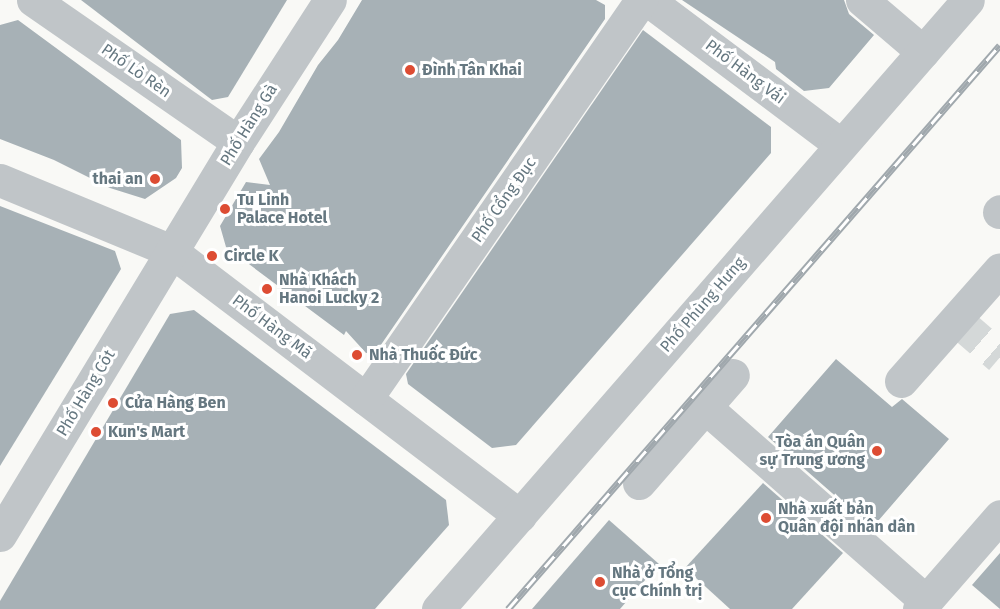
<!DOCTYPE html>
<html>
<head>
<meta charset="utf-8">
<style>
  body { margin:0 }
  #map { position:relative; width:1000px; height:609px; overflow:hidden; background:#f9f9f6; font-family:"Fira Sans",sans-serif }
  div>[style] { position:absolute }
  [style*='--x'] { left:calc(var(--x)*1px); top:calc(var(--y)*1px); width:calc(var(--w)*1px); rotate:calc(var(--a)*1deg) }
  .building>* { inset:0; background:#a7b1b6 }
  .minor-tunnel>* { height:33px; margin-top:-16.5px; transform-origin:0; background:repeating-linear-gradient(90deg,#d4d8d8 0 33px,transparent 0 49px) }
  .minor>* { height:33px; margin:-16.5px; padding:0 16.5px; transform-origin:16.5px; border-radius:16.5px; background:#c0c5c8 }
  .rail>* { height:7px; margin-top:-3.5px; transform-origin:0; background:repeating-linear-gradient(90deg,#fff 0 14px,#a0a8ad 0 28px); box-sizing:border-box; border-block:2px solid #a0a8ad }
  .dots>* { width:16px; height:16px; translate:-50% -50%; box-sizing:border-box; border:3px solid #fff; border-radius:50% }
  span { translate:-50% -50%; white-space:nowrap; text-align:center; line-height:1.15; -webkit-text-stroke:6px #fff; paint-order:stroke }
  .poi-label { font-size:16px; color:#657780; font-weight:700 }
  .left { translate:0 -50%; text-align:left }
  .right { translate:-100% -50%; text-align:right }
  .street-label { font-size:16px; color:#657780 }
</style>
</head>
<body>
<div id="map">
  <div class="building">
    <div style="clip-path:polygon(81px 0,287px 0,228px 97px,212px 100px)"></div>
    <div style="clip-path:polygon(362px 0,596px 0,605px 5px,605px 19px,376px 352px,366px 353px,346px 331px,344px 335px,226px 247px,220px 226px,246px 182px,270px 185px,259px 159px,279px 132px,318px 65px,338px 40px)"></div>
    <div style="clip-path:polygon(682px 0,844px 0,849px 14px,874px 35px,829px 88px,804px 91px,776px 69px,775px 62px)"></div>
    <div style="clip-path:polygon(18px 20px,181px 140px,182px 168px,176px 178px,145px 199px,110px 188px,54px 160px,0 139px,0 25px)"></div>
    <div style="clip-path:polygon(643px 30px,771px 127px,771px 153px,516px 445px,492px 448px,408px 384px,406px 374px)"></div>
    <div style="clip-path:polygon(0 206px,115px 251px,121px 269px,0 466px)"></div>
    <div style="clip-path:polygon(194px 310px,446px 500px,449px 525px,375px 609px,0 609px,0 601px,170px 314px)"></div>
    <div style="clip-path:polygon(836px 359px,892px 407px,902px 399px,949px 439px,872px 528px,768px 437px)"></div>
    <div style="clip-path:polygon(763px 483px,843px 553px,792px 609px,730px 609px,685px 568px)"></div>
    <div style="clip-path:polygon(609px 520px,659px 564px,620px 609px,532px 609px)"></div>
    <div style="clip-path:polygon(1000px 553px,1000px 609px,972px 585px)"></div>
  </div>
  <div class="minor-tunnel">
    <div style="--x:956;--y:319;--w:58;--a:40.8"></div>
  </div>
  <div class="minor">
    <div style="--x:33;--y:0;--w:249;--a:34.7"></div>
    <div style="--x:648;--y:0;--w:241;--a:36.9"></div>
    <div style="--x:862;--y:0;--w:80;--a:40.4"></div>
    <div style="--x:0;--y:180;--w:185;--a:22.5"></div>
    <div style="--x:171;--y:251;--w:438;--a:37.2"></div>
    <div style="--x:999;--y:212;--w:1;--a:-45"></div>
    <div style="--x:901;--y:381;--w:149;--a:-48.5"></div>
    <div style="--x:366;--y:399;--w:485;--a:-55.4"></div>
    <div style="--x:705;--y:407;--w:294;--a:41.3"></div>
    <div style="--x:639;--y:483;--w:143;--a:-49"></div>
    <div style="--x:0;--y:535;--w:459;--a:-58.8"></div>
    <div style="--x:238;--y:142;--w:169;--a:-57.1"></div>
    <div style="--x:438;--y:609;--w:807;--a:-48.97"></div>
    <div style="--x:919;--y:609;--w:123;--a:-48.9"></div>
  </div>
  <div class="rail">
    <div style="--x:508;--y:609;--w:748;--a:-48.9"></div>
  </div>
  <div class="dots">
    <div style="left:410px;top:70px;background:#dd4c33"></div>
    <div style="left:155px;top:179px;background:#dd4c33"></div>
    <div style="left:225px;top:209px;background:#dd4c33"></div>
    <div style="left:212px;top:256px;background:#dd4c33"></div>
    <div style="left:267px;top:289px;background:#dd4c33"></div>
    <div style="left:357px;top:355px;background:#dd4c33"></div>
    <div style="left:113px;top:403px;background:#dd4c33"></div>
    <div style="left:96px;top:432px;background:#dd4c33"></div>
    <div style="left:877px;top:451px;background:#dd4c33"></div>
    <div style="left:766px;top:518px;background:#dd4c33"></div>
    <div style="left:600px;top:582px;background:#dd4c33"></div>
  </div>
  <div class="poi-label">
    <span class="left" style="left:422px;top:70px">Đình Tân Khai</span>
    <span class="right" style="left:143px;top:179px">thai an</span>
    <span class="left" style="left:237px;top:209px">Tu Linh<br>Palace Hotel</span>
    <span class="left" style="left:224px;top:256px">Circle K</span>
    <span class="left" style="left:279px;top:289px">Nhà Khách<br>Hanoi Lucky 2</span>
    <span class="left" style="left:369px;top:355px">Nhà Thuốc Đức</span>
    <span class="left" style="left:125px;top:403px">Cửa Hàng Ben</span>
    <span class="left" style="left:108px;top:432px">Kun's Mart</span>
    <span class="right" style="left:865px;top:451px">Tòa án Quân<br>sự Trung ương</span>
    <span class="left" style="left:778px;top:518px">Nhà xuất bản<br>Quân đội nhân dân</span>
    <span class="left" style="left:612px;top:582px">Nhà ở Tổng<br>cục Chính trị</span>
  </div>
  <div class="street-label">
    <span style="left:136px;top:71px;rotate:35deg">Phố Lò Rèn</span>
    <span style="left:745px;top:72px;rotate:37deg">Phố Hàng Vải</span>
    <span style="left:249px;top:125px;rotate:-58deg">Phố Hàng Gà</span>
    <span style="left:504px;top:200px;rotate:-55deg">Phố Cổng Đục</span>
    <span style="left:703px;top:305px;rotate:-49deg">Phố Phùng Hưng</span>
    <span style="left:272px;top:327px;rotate:37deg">Phố Hàng Mã</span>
    <span style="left:86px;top:393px;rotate:-59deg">Phố Hàng Cót</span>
  </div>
</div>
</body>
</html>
